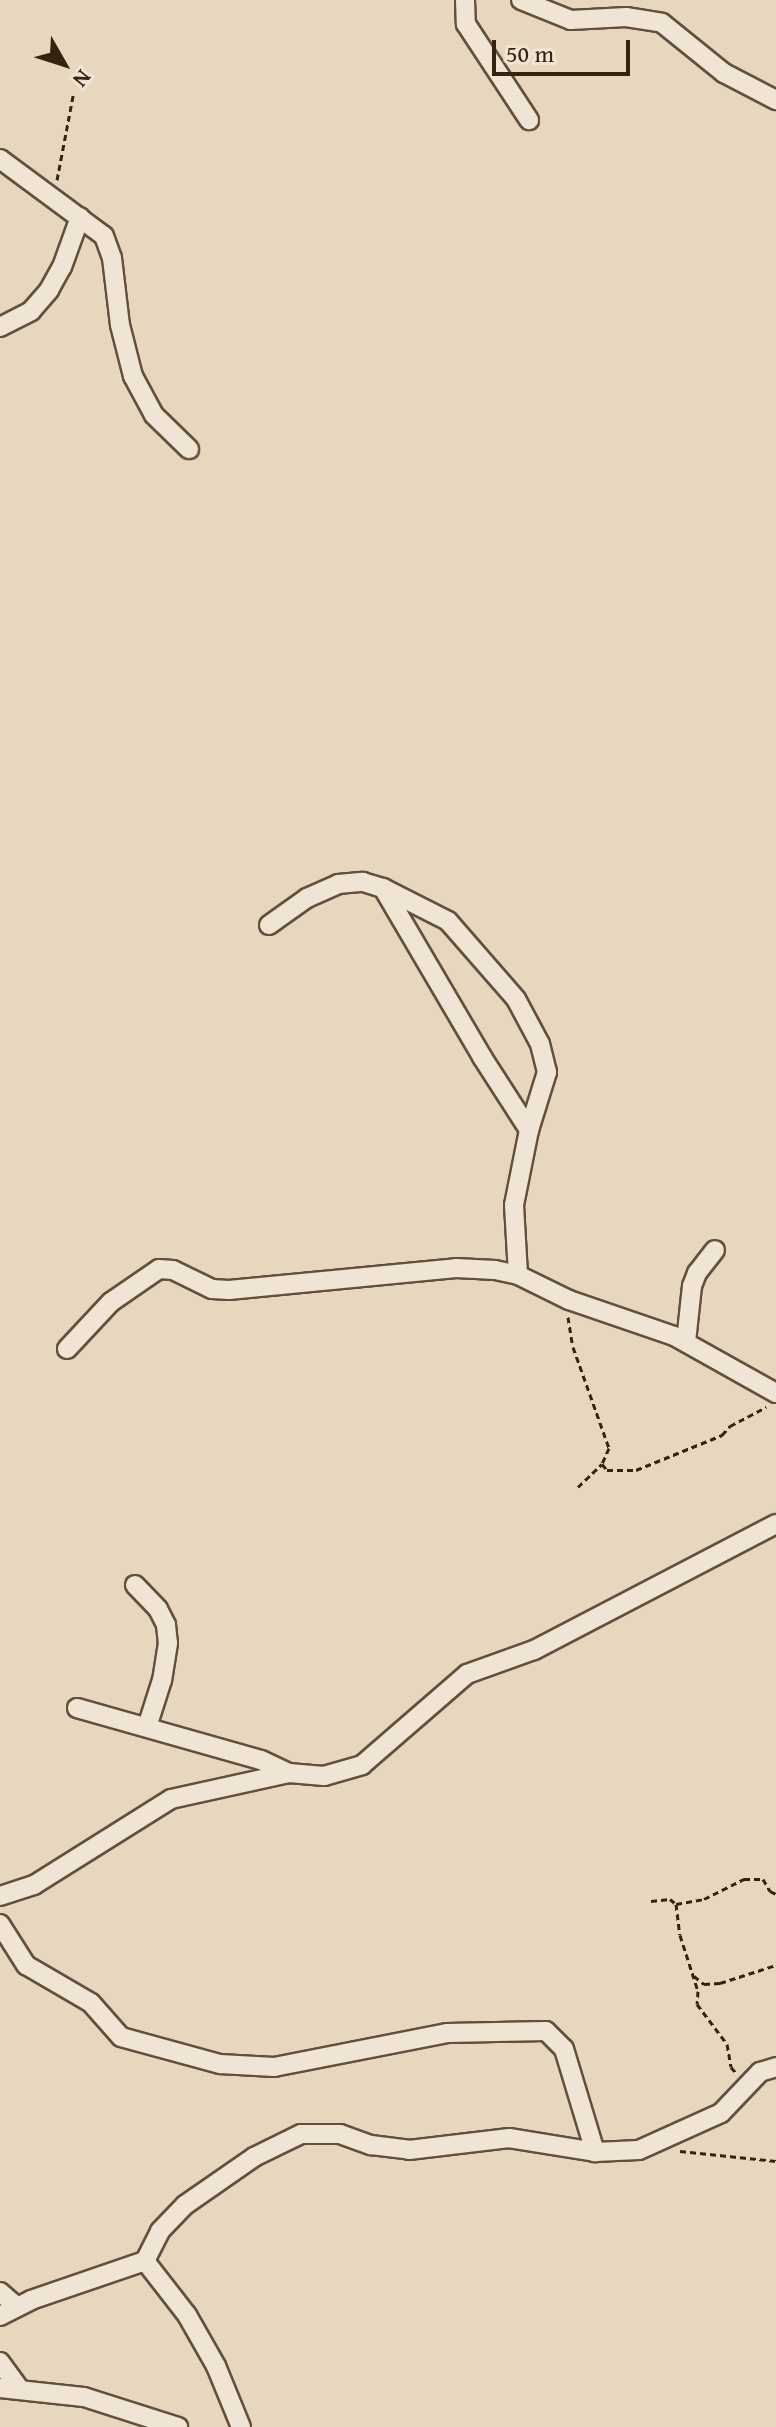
<!DOCTYPE html>
<html>
<head>
<meta charset="utf-8">
<style>
  body { margin:0 }
  #map { position:relative; width:776px; height:2427px; overflow:hidden; background:#e8d7bf; font-family:"Gentium Book Plus",serif }
  div>[style] { position:absolute }
  [style*='--x'] { left:calc(var(--x)*1px); top:calc(var(--y)*1px); width:calc(var(--w)*1px); rotate:calc(var(--a)*1deg) }
  .path>* { height:3px; margin-top:-1.5px; transform-origin:0; background:repeating-linear-gradient(90deg,#352312 0 6px,transparent 0 10px) }
  .roads { filter:drop-shadow(2px 0 #62503d) drop-shadow(-2px 0 #62503d) drop-shadow(0 2px #62503d) drop-shadow(0 -2px #62503d) }
  .minor>* { height:18px; margin:-9px; padding:0 9px; transform-origin:9px; border-radius:9px; background:#f0e5d5 }
  span { translate:-50% -50%; white-space:nowrap; text-align:center; line-height:1.15; -webkit-text-stroke:8px #f0e5d5; paint-order:stroke }
  .north { position:absolute; left:24px; top:24px; width:80px; height:80px; -webkit-text-stroke:6px #f0e5d5; paint-order:stroke; rotate:129deg; font-size:22px; font-weight:700; line-height:32px; text-align:center; color:#352312 }
  .north::after { content:''; display:block; margin:auto; width:28px; height:36px; background:#352312; clip-path:polygon(50% 0,100% 100%,50% 72%,0 100%) }
  .scale { position:absolute; left:492px; top:40px; width:138px; height:36px; box-sizing:border-box; border:4px solid #352312; border-top:0; padding-left:10px; font-size:24px; line-height:28px; white-space:nowrap; color:#352312; -webkit-text-stroke:6px #f0e5d5; paint-order:stroke }
</style>
</head>
<body>
<div id="map">
  <div class="path">
    <div style="--x:57;--y:180;--w:86;--a:-79.2"></div>
    <div style="--x:568;--y:1317;--w:30;--a:81"></div>
    <div style="--x:573;--y:1347;--w:107;--a:70.4"></div>
    <div style="--x:609;--y:1448;--w:17;--a:114"></div>
    <div style="--x:578;--y:1487;--w:33;--a:-44"></div>
    <div style="--x:602;--y:1464;--w:8;--a:50"></div>
    <div style="--x:607;--y:1470;--w:29;--a:0"></div>
    <div style="--x:636;--y:1470;--w:93;--a:-22.1"></div>
    <div style="--x:722;--y:1435;--w:12;--a:-48"></div>
    <div style="--x:730;--y:1426;--w:41;--a:-27.8"></div>
    <div style="--x:651;--y:1901;--w:19;--a:-6"></div>
    <div style="--x:670;--y:1899;--w:8;--a:40"></div>
    <div style="--x:676;--y:1904;--w:28;--a:-10"></div>
    <div style="--x:704;--y:1899;--w:45;--a:-26.6"></div>
    <div style="--x:744;--y:1879;--w:19;--a:0"></div>
    <div style="--x:763;--y:1879;--w:14;--a:60"></div>
    <div style="--x:770;--y:1891;--w:7;--a:27"></div>
    <div style="--x:676;--y:1904;--w:31;--a:83"></div>
    <div style="--x:680;--y:1935;--w:59;--a:72.2"></div>
    <div style="--x:698;--y:1991;--w:13;--a:94"></div>
    <div style="--x:697;--y:2004;--w:50;--a:53.1"></div>
    <div style="--x:727;--y:2044;--w:23;--a:80"></div>
    <div style="--x:731;--y:2067;--w:8;--a:50"></div>
    <div style="--x:694;--y:1976;--w:13;--a:39"></div>
    <div style="--x:704;--y:1984;--w:16;--a:-4"></div>
    <div style="--x:720;--y:1983;--w:59;--a:-17.8"></div>
    <div style="--x:680;--y:2151;--w:97;--a:5.9"></div>
  </div>
  <div class="roads">
    <div class="minor">
      <div style="--x:465;--y:0;--w:24;--a:88"></div>
      <div style="--x:466;--y:24;--w:115;--a:56.7"></div>
      <div style="--x:521;--y:0;--w:54;--a:21.8"></div>
      <div style="--x:571;--y:20;--w:55;--a:-3.1"></div>
      <div style="--x:626;--y:17;--w:36;--a:9"></div>
      <div style="--x:662;--y:23;--w:80;--a:38.9"></div>
      <div style="--x:724;--y:73;--w:59;--a:27.4"></div>
      <div style="--x:0;--y:159;--w:129;--a:36.5"></div>
      <div style="--x:104;--y:236;--w:23;--a:70"></div>
      <div style="--x:112;--y:258;--w:67;--a:83.2"></div>
      <div style="--x:120;--y:325;--w:53;--a:75.7"></div>
      <div style="--x:133;--y:376;--w:44;--a:61.7"></div>
      <div style="--x:154;--y:415;--w:49;--a:44.2"></div>
      <div style="--x:0;--y:327;--w:35;--a:-27"></div>
      <div style="--x:31;--y:311;--w:28;--a:-49"></div>
      <div style="--x:49;--y:290;--w:26;--a:-61"></div>
      <div style="--x:62;--y:267;--w:53;--a:-70.2"></div>
      <div style="--x:383;--y:888;--w:196;--a:59.6"></div>
      <div style="--x:482;--y:1057;--w:87;--a:57.2"></div>
      <div style="--x:269;--y:925;--w:47;--a:-35.4"></div>
      <div style="--x:307;--y:898;--w:34;--a:-24"></div>
      <div style="--x:338;--y:884;--w:25;--a:-5"></div>
      <div style="--x:363;--y:882;--w:21;--a:17"></div>
      <div style="--x:383;--y:888;--w:73;--a:26.9"></div>
      <div style="--x:448;--y:921;--w:103;--a:48.9"></div>
      <div style="--x:516;--y:999;--w:51;--a:61.9"></div>
      <div style="--x:540;--y:1044;--w:29;--a:76"></div>
      <div style="--x:547;--y:1072;--w:61;--a:107.2"></div>
      <div style="--x:529;--y:1130;--w:76;--a:101.3"></div>
      <div style="--x:514;--y:1205;--w:70;--a:86.7"></div>
      <div style="--x:686;--y:1342;--w:56;--a:-83.9"></div>
      <div style="--x:692;--y:1286;--w:14;--a:-69"></div>
      <div style="--x:697;--y:1273;--w:29;--a:-52"></div>
      <div style="--x:67;--y:1349;--w:64;--a:-46.9"></div>
      <div style="--x:111;--y:1302;--w:58;--a:-34.5"></div>
      <div style="--x:159;--y:1269;--w:14;--a:4"></div>
      <div style="--x:173;--y:1270;--w:43;--a:26"></div>
      <div style="--x:212;--y:1289;--w:17;--a:3"></div>
      <div style="--x:229;--y:1290;--w:228;--a:-5.5"></div>
      <div style="--x:456;--y:1268;--w:39;--a:3"></div>
      <div style="--x:495;--y:1270;--w:24;--a:12"></div>
      <div style="--x:518;--y:1275;--w:57;--a:26.1"></div>
      <div style="--x:569;--y:1300;--w:111;--a:18.9"></div>
      <div style="--x:674;--y:1336;--w:117;--a:29.2"></div>
      <div style="--x:135;--y:1585;--w:33;--a:46"></div>
      <div style="--x:158;--y:1609;--w:18;--a:63"></div>
      <div style="--x:166;--y:1625;--w:18;--a:84"></div>
      <div style="--x:168;--y:1643;--w:37;--a:99"></div>
      <div style="--x:162;--y:1680;--w:49;--a:107.7"></div>
      <div style="--x:77;--y:1708;--w:191;--a:15.8"></div>
      <div style="--x:261;--y:1760;--w:31;--a:25"></div>
      <div style="--x:0;--y:1896;--w:36;--a:-18"></div>
      <div style="--x:34;--y:1885;--w:162;--a:-32.1"></div>
      <div style="--x:171;--y:1799;--w:121;--a:-12.4"></div>
      <div style="--x:289;--y:1773;--w:35;--a:5"></div>
      <div style="--x:324;--y:1776;--w:40;--a:-16"></div>
      <div style="--x:362;--y:1765;--w:139;--a:-40.9"></div>
      <div style="--x:467;--y:1674;--w:71;--a:-19.7"></div>
      <div style="--x:534;--y:1650;--w:273;--a:-27.5"></div>
      <div style="--x:0;--y:1924;--w:49;--a:57.6"></div>
      <div style="--x:26;--y:1965;--w:75;--a:30.3"></div>
      <div style="--x:91;--y:2003;--w:45;--a:48.6"></div>
      <div style="--x:121;--y:2037;--w:103;--a:15.3"></div>
      <div style="--x:220;--y:2064;--w:54;--a:3.2"></div>
      <div style="--x:274;--y:2067;--w:176;--a:-11.1"></div>
      <div style="--x:447;--y:2033;--w:99;--a:-1.2"></div>
      <div style="--x:546;--y:2031;--w:25;--a:45"></div>
      <div style="--x:564;--y:2049;--w:108;--a:73.2"></div>
      <div style="--x:145;--y:2261;--w:34;--a:-63"></div>
      <div style="--x:160;--y:2231;--w:36;--a:-46"></div>
      <div style="--x:185;--y:2205;--w:84;--a:-34.8"></div>
      <div style="--x:254;--y:2157;--w:52;--a:-26.1"></div>
      <div style="--x:301;--y:2134;--w:39;--a:0"></div>
      <div style="--x:340;--y:2134;--w:33;--a:20"></div>
      <div style="--x:371;--y:2145;--w:38;--a:7"></div>
      <div style="--x:409;--y:2150;--w:101;--a:-6.8"></div>
      <div style="--x:509;--y:2138;--w:87;--a:9.2"></div>
      <div style="--x:595;--y:2152;--w:44;--a:-2.6"></div>
      <div style="--x:639;--y:2150;--w:90;--a:-24.3"></div>
      <div style="--x:721;--y:2113;--w:57;--a:-46.4"></div>
      <div style="--x:760;--y:2072;--w:17;--a:-17"></div>
      <div style="--x:145;--y:2261;--w:68;--a:52.1"></div>
      <div style="--x:187;--y:2315;--w:59;--a:60.4"></div>
      <div style="--x:216;--y:2366;--w:66;--a:67.7"></div>
      <div style="--x:0;--y:2292;--w:21;--a:41"></div>
      <div style="--x:0;--y:2316;--w:35;--a:-27"></div>
      <div style="--x:31;--y:2300;--w:120;--a:-18.9"></div>
      <div style="--x:0;--y:2362;--w:32;--a:54"></div>
      <div style="--x:0;--y:2388;--w:84;--a:6.1"></div>
      <div style="--x:84;--y:2397;--w:99;--a:17.7"></div>
    </div>
  </div>
  <div class="north">N</div>
  <div class="scale">50 m</div>
</div>
</body>
</html>
